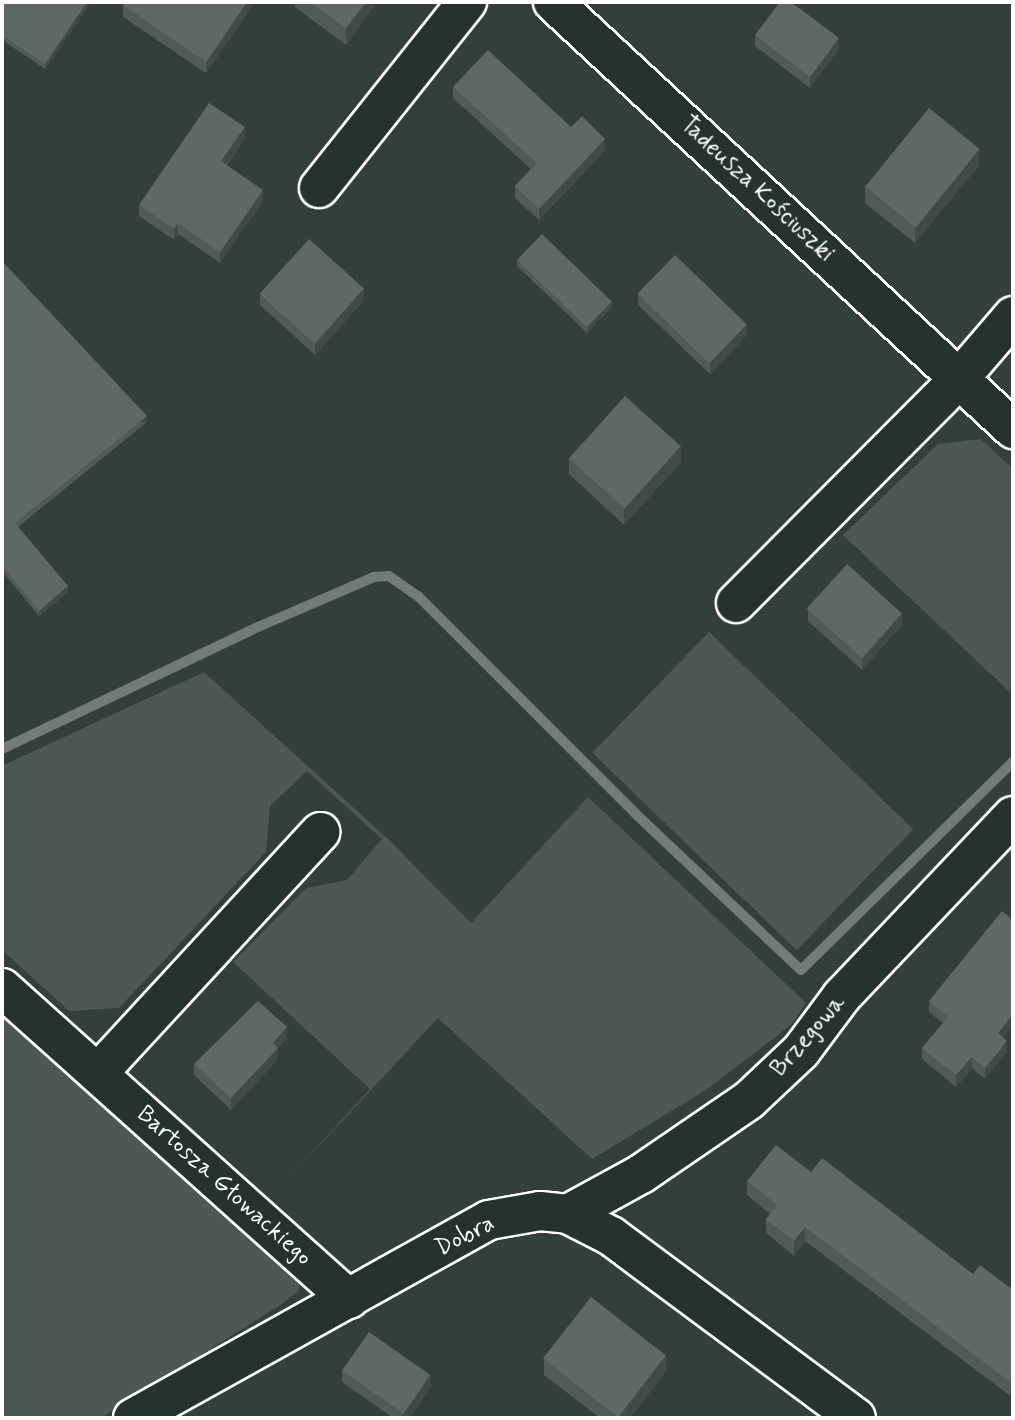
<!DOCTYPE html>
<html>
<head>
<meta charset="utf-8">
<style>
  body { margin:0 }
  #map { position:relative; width:1015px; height:1420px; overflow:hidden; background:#333f3a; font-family:Mynerve,sans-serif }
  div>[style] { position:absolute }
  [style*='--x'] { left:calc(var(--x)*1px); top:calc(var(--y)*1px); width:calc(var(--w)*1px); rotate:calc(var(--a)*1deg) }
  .green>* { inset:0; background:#4d5853; transform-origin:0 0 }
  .stream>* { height:10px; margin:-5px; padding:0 5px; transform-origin:5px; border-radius:5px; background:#737b78 }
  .roads { filter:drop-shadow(2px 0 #fff) drop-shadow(-2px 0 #fff) drop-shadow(0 2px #fff) drop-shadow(0 -2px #fff) }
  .minor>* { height:38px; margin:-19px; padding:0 19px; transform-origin:19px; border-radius:19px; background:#26332d }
  .wall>* { inset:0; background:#525a56 }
  .shaded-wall>* { inset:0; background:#424a46; transform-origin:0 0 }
  .building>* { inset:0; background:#5f6964; transform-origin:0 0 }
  span { translate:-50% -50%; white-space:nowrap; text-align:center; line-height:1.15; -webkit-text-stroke:7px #26332d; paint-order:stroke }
  .street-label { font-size:24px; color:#fff }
  .frame { position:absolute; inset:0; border:4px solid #fff; pointer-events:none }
</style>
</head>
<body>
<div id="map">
  <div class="green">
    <div style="clip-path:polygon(981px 439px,1013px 469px,1013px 695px,843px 535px,938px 444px)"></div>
    <div style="left:709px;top:632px;width:284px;height:168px;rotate:44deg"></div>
    <div style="clip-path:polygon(204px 672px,388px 839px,471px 923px,588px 797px,806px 1003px,791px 1025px,706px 1090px,592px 1159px,438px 1018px,275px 1193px,370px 1089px,233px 962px,306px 888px,347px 880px,382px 839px,307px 771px,270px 806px,266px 852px,119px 1008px,69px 1011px,2px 950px,2px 766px)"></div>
    <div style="clip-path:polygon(2px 1005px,301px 1279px,298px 1291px,282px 1304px,101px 1418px,2px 1418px)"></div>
  </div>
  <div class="stream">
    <div style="--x:2;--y:749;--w:284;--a:-25.5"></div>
    <div style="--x:258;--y:627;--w:126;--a:-23.3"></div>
    <div style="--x:374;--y:577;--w:15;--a:-4"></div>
    <div style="--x:389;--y:576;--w:35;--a:35"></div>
    <div style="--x:418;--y:596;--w:311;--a:45"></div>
    <div style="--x:638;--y:816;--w:224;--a:43.4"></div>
    <div style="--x:801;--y:970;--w:297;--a:-44.5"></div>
  </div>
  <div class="roads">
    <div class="minor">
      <div style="--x:553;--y:2;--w:628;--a:42.87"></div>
      <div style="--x:319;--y:188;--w:238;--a:-51.5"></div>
      <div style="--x:736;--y:603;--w:316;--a:-45.1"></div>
      <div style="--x:959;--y:379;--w:83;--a:-49.4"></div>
      <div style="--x:2;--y:988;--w:466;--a:41.9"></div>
      <div style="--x:98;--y:1073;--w:328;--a:-47.3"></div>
      <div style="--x:568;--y:1214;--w:83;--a:-28.7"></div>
      <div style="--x:641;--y:1174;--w:131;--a:-34.4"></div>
      <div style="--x:749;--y:1100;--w:71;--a:-43.3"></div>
      <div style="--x:801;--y:1051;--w:69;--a:-53.3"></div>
      <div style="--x:842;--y:996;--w:248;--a:-46.5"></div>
      <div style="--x:133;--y:1418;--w:407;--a:-29.1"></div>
      <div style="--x:489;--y:1220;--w:52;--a:-10"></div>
      <div style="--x:540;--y:1211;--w:28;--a:6"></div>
      <div style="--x:568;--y:1214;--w:48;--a:27.1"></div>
      <div style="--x:611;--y:1236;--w:305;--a:36.6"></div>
    </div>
  </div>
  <div class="wall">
    <div style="clip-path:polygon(2px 2px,91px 2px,45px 69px,2px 40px)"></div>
    <div style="clip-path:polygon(255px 2px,206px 73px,123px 17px,123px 5px)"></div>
    <div style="clip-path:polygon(295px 2px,377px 2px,346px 45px,295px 7px)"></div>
    <div style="clip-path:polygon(755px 35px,839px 49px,810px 88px,755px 46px)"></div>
    <div style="clip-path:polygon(453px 87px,571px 127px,605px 150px,539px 220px,515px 198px,515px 186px,531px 169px,453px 98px)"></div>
    <div style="clip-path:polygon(245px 139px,227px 165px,263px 201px,220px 263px,178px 234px,174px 240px,139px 216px,139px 205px)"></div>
    <div style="clip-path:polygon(979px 165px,915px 243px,865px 203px,865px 186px)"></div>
    <div style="clip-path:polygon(517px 260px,612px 307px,587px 333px,517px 266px)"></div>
    <div style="clip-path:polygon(2px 261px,147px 422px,18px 527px,68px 592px,39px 616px,2px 571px)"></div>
    <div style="clip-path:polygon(260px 294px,364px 300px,315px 355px,260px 305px)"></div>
    <div style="clip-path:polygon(638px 294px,747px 335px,710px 374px,638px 305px)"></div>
    <div style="clip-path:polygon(569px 458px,681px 462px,624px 525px,569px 474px)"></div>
    <div style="clip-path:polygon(808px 610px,902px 625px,862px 670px,808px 621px)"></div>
    <div style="clip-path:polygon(1013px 920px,1013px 1026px,1003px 1038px,1007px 1052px,985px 1079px,972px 1068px,956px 1087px,922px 1059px,922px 1048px,943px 1023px,929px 1012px,929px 1001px)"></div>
    <div style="clip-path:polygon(287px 1038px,278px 1048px,278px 1059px,231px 1110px,194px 1075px,194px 1064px)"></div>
    <div style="clip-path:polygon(811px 1172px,973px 1274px,1013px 1290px,1013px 1398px,805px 1241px,794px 1256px,766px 1233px,766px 1219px,770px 1214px,747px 1195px,747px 1181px)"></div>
    <div style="clip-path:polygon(544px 1359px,666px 1371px,630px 1418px,600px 1418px,544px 1375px)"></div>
    <div style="clip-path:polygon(342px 1371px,431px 1387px,409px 1418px,393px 1418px,342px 1382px)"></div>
  </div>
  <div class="shaded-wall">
    <div style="clip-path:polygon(87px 2px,91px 2px,45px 69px,45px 64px)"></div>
    <div style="clip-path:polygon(247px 2px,255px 2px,206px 73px,206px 62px)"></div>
    <div style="clip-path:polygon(366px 2px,377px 2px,346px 45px,346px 28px)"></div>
    <div style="clip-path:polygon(839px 38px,839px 49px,810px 88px,810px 77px)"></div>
    <div style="clip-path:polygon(245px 127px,245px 139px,221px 172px,221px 161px)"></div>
    <div style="clip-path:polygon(605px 139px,605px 150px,539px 220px,539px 209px)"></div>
    <div style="clip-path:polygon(979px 149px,979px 165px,915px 243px,915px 227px)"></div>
    <div style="clip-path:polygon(263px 190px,263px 201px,220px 263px,220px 252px)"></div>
    <div style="clip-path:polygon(178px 223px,178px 234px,174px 240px,174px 229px)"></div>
    <div style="clip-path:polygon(364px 289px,364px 300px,315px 355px,315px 344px)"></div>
    <div style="clip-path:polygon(612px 301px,612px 307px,587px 333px,587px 327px)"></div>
    <div style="clip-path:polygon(747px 324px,747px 335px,710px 374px,710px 362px)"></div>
    <div style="left:147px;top:416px;width:6px;height:170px;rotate:90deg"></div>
    <div style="clip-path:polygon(681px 446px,681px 462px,624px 525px,624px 509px)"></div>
    <div style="clip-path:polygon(68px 586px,68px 592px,39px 616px,39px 611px)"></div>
    <div style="clip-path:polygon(902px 614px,902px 625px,862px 670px,862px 659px)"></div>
    <div style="clip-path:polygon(1013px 1014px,1013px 1026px,998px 1045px,998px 1033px)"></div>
    <div style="clip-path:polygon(287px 1027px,287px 1038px,278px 1048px,278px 1059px,231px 1110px,231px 1098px,273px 1043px)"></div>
    <div style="clip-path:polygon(1007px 1041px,1007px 1052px,985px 1079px,985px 1068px)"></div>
    <div style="clip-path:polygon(972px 1057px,972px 1068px,956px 1087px,956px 1075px)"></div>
    <div style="clip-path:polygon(805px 1227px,805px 1241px,794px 1256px,794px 1241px)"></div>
    <div style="clip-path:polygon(666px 1355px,666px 1371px,630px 1418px,619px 1418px,619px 1417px)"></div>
    <div style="clip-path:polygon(431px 1375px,431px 1387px,409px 1418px,403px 1418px,403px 1414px)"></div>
  </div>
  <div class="building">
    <div style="clip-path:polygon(2px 2px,87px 2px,45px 64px,2px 35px)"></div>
    <div style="clip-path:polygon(126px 2px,247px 2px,206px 62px,123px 5px)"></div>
    <div style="clip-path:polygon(310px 2px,366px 2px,346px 28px)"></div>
    <div style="clip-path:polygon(780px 2px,791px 2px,839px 38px,810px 77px,755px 35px)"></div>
    <div style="clip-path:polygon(488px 50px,571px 127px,582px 116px,605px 139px,539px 209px,515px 186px,537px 163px,453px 87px)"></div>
    <div style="clip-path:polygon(209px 103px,245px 127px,221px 161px,263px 190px,220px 252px,178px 223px,174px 229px,139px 205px)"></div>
    <div style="left:929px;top:108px;width:65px;height:101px;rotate:39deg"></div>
    <div style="left:542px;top:234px;width:97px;height:36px;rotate:44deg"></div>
    <div style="left:309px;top:239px;width:74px;height:74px;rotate:42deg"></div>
    <div style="left:675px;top:255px;width:100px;height:54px;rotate:44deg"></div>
    <div style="clip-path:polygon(2px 261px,147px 416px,15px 523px,68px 586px,39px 611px,2px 565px)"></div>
    <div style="left:625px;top:396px;width:75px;height:84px;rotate:42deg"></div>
    <div style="left:847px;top:564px;width:74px;height:60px;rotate:42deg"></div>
    <div style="clip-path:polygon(1002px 911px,1013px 920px,1013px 1014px,998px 1033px,1007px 1041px,985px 1068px,972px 1057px,956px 1075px,922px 1048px,948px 1017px,929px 1001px)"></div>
    <div style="clip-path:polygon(258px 1001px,287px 1027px,273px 1043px,278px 1048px,231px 1098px,194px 1064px)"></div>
    <div style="clip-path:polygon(776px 1145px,811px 1172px,822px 1158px,973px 1274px,980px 1265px,1013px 1290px,1013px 1384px,805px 1227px,794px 1241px,766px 1219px,777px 1205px,747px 1181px)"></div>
    <div style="left:591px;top:1297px;width:95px;height:78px;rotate:38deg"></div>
    <div style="left:369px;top:1332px;width:75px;height:47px;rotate:35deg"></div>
  </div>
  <div class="street-label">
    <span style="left:757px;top:189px;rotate:43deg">Tadeusza Kościuszki</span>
    <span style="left:808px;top:1036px;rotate:-49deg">Brzegowa</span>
    <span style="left:224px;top:1186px;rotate:42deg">Bartosza Głowackiego</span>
    <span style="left:465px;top:1236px;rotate:-27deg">Dobra</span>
  </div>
  <div class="frame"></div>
</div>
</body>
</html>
